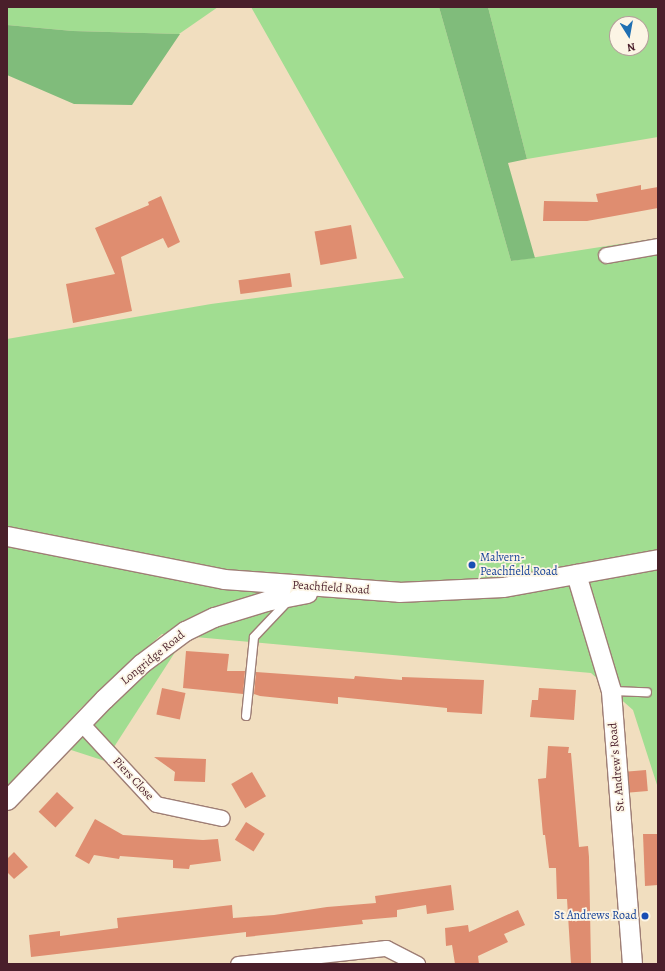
<!DOCTYPE html>
<html>
<head>
<meta charset="utf-8">
<style>
  body { margin:0 }
  #map { position:relative; width:665px; height:971px; overflow:hidden; background:#f1debf; font-family:Alegreya,serif }
  div>[style] { position:absolute }
  [style*='--x'] { left:calc(var(--x)*1px); top:calc(var(--y)*1px); width:calc(var(--w)*1px); rotate:calc(var(--a)*1deg) }
  .green>* { inset:0; background:#a1dd91 }
  .forest>* { inset:0; background:#80bc7b }
  .building>* { inset:0; background:#df8d70; transform-origin:0 0 }
  .roads { filter:drop-shadow(1px 0 #9e7e75) drop-shadow(-1px 0 #9e7e75) drop-shadow(0 1px #9e7e75) drop-shadow(0 -1px #9e7e75) }
  .service>* { height:8px; margin:-4px; padding:0 4px; transform-origin:4px; border-radius:4px; background:#fff }
  .minor>* { height:15px; margin:-7.5px; padding:0 7.5px; transform-origin:7.5px; border-radius:7.5px; background:#fff }
  .tertiary>* { height:19px; margin:-9.5px; padding:0 9.5px; transform-origin:9.5px; border-radius:9.5px; background:#fff }
  .dots>* { width:11px; height:11px; translate:-50% -50%; box-sizing:border-box; border:2px solid #fcf5e5; border-radius:50% }
  span { translate:-50% -50%; white-space:nowrap; text-align:center; line-height:1.15; -webkit-text-stroke:3.5px #fcf5e5; paint-order:stroke }
  .transit-label { font-size:12px; color:#164399 }
  .left { translate:0 -50%; text-align:left }
  .right { translate:-100% -50%; text-align:right }
  .street-label { font-size:12px; color:#4a1f2b }
  .frame { position:absolute; inset:0; border:8px solid #4a1f2b; pointer-events:none }
  .north { position:absolute; left:609px; top:16px; width:40px; height:40px; box-sizing:border-box; background:#fcf5e5; border:1px solid #b59f9b; border-radius:50%; rotate:169deg; font-size:11px; font-weight:700; line-height:16px; text-align:center; color:#4a1f2b }
  .north::after { content:''; display:block; margin:auto; width:14px; height:18px; background:#1f6fb2; clip-path:polygon(50% 0,100% 100%,50% 72%,0 100%) }
</style>
</head>
<body>
<div id="map">
  <div class="green">
    <div style="clip-path:polygon(7px 7px,218px 7px,179px 34px,73px 31px,7px 25px)"></div>
    <div style="clip-path:polygon(251px 7px,439px 7px,511px 261px,658px 238px,658px 788px,633px 710px,591px 673px,162px 634px,81px 708px,7px 787px,7px 339px,211px 304px,404px 278px)"></div>
    <div style="clip-path:polygon(evenodd,488px 7px,658px 7px,658px 137px,527px 159px,488px 7px,617px 24px,641px 24px,641px 48px,617px 48px,617px 24px)"></div>
    <div style="clip-path:polygon(179px 646px,105px 761px,68px 749px,169px 650px)"></div>
  </div>
  <div class="forest">
    <div style="clip-path:polygon(439px 7px,488px 7px,527px 159px,508px 163px,535px 258px,511px 261px)"></div>
    <div style="clip-path:polygon(7px 25px,73px 31px,180px 34px,132px 105px,74px 104px,7px 75px)"></div>
  </div>
  <div class="building">
    <div style="clip-path:polygon(641px 185px,641px 190px,658px 187px,658px 208px,587px 221px,543px 221px,544px 201px,598px 202px,596px 194px)"></div>
    <div style="clip-path:polygon(161px 196px,180px 242px,168px 248px,163px 238px,121px 257px,132px 311px,73px 323px,66px 284px,115px 274px,95px 228px,149px 205px,148px 202px)"></div>
    <div style="left:351px;top:225px;width:34px;height:37px;rotate:80deg"></div>
    <div style="left:290px;top:273px;width:14px;height:52px;rotate:82deg"></div>
    <div style="clip-path:polygon(186px 651px,229px 654px,227px 671px,245px 671px,243px 694px,183px 688px)"></div>
    <div style="clip-path:polygon(256px 672px,354px 679px,355px 676px,402px 680px,402px 677px,484px 680px,482px 714px,447px 712px,447px 708px,338px 697px,338px 704px,260px 696px,254px 694px)"></div>
    <div style="left:162px;top:688px;width:24px;height:27px;rotate:12deg"></div>
    <div style="clip-path:polygon(539px 688px,576px 690px,574px 720px,530px 717px,532px 700px,538px 700px)"></div>
    <div style="clip-path:polygon(548px 746px,569px 747px,568px 753px,571px 753px,579px 847px,588px 846px,589px 857px,591px 964px,571px 964px,567px 899px,557px 899px,556px 868px,549px 868px,545px 835px,543px 835px,538px 779px,546px 778px)"></div>
    <div style="clip-path:polygon(154px 757px,206px 759px,205px 782px,174px 781px,175px 772px)"></div>
    <div style="left:646px;top:770px;width:21px;height:18px;rotate:85deg"></div>
    <div style="left:252px;top:772px;width:28px;height:24px;rotate:60deg"></div>
    <div style="left:57px;top:792px;width:23px;height:27px;rotate:43deg"></div>
    <div style="clip-path:polygon(95px 819px,123px 835px,203px 840px,218px 839px,221px 861px,190px 865px,189px 869px,173px 868px,173px 860px,120px 856px,119px 859px,94px 855px,89px 864px,75px 856px)"></div>
    <div style="left:246px;top:822px;width:22px;height:21px;rotate:32deg"></div>
    <div style="clip-path:polygon(643px 834px,658px 834px,658px 885px,645px 886px)"></div>
    <div style="clip-path:polygon(14px 852px,28px 867px,14px 879px,7px 872px,7px 859px)"></div>
    <div style="clip-path:polygon(451px 885px,454px 910px,427px 914px,426px 905px,397px 910px,397px 917px,362px 920px,363px 924px,246px 937px,246px 932px,31px 957px,29px 935px,60px 931px,60px 936px,118px 928px,117px 918px,232px 905px,233px 918px,274px 915px,327px 907px,376px 903px,375px 896px)"></div>
    <div style="clip-path:polygon(518px 910px,525px 925px,504px 934px,508px 942px,478px 956px,479px 964px,455px 964px,452px 945px,446px 946px,445px 928px,468px 925px,469px 932px)"></div>
  </div>
  <div class="roads">
    <div class="service">
      <div style="--x:611;--y:691;--w:36;--a:2"></div>
      <div style="--x:246;--y:716;--w:79;--a:-84.2"></div>
      <div style="--x:254;--y:637;--w:50;--a:-46.6"></div>
    </div>
    <div class="minor">
      <div style="--x:606;--y:255;--w:53;--a:-9.8"></div>
      <div style="--x:81;--y:723;--w:110;--a:47.2"></div>
      <div style="--x:156;--y:804;--w:67;--a:12"></div>
      <div style="--x:238;--y:964;--w:149;--a:-6.2"></div>
      <div style="--x:386;--y:948;--w:35;--a:27"></div>
    </div>
    <div class="tertiary">
      <div style="--x:7;--y:536;--w:221;--a:11.2"></div>
      <div style="--x:224;--y:579;--w:175;--a:4.2"></div>
      <div style="--x:399;--y:592;--w:104;--a:-2.8"></div>
      <div style="--x:503;--y:587;--w:158;--a:-10.2"></div>
      <div style="--x:576;--y:574;--w:122;--a:73.3"></div>
      <div style="--x:611;--y:691;--w:274;--a:85.6"></div>
      <div style="--x:7;--y:800;--w:140;--a:-46.2"></div>
      <div style="--x:104;--y:699;--w:52;--a:-43.5"></div>
      <div style="--x:142;--y:663;--w:54;--a:-36.7"></div>
      <div style="--x:185;--y:631;--w:32;--a:-26"></div>
      <div style="--x:214;--y:617;--w:54;--a:-17.1"></div>
      <div style="--x:266;--y:601;--w:42;--a:-11"></div>
    </div>
  </div>
  <div class="dots">
    <div style="left:472px;top:565px;background:#1a4fb4"></div>
    <div style="left:645px;top:916px;background:#1a4fb4"></div>
  </div>
  <div class="transit-label">
    <span class="left" style="left:480px;top:565px">Malvern-<br>Peachfield Road</span>
    <span class="right" style="left:637px;top:916px">St Andrews Road</span>
  </div>
  <div class="street-label">
    <span style="left:331px;top:588px;rotate:4deg">Peachfield Road</span>
    <span style="left:153px;top:658px;rotate:-39deg">Longridge Road</span>
    <span style="left:617px;top:767px;rotate:-95deg">St. Andrew's Road</span>
    <span style="left:133px;top:779px;rotate:47deg">Piers Close</span>
  </div>
  <div class="frame"></div>
  <div class="north">N</div>
</div>
</body>
</html>
